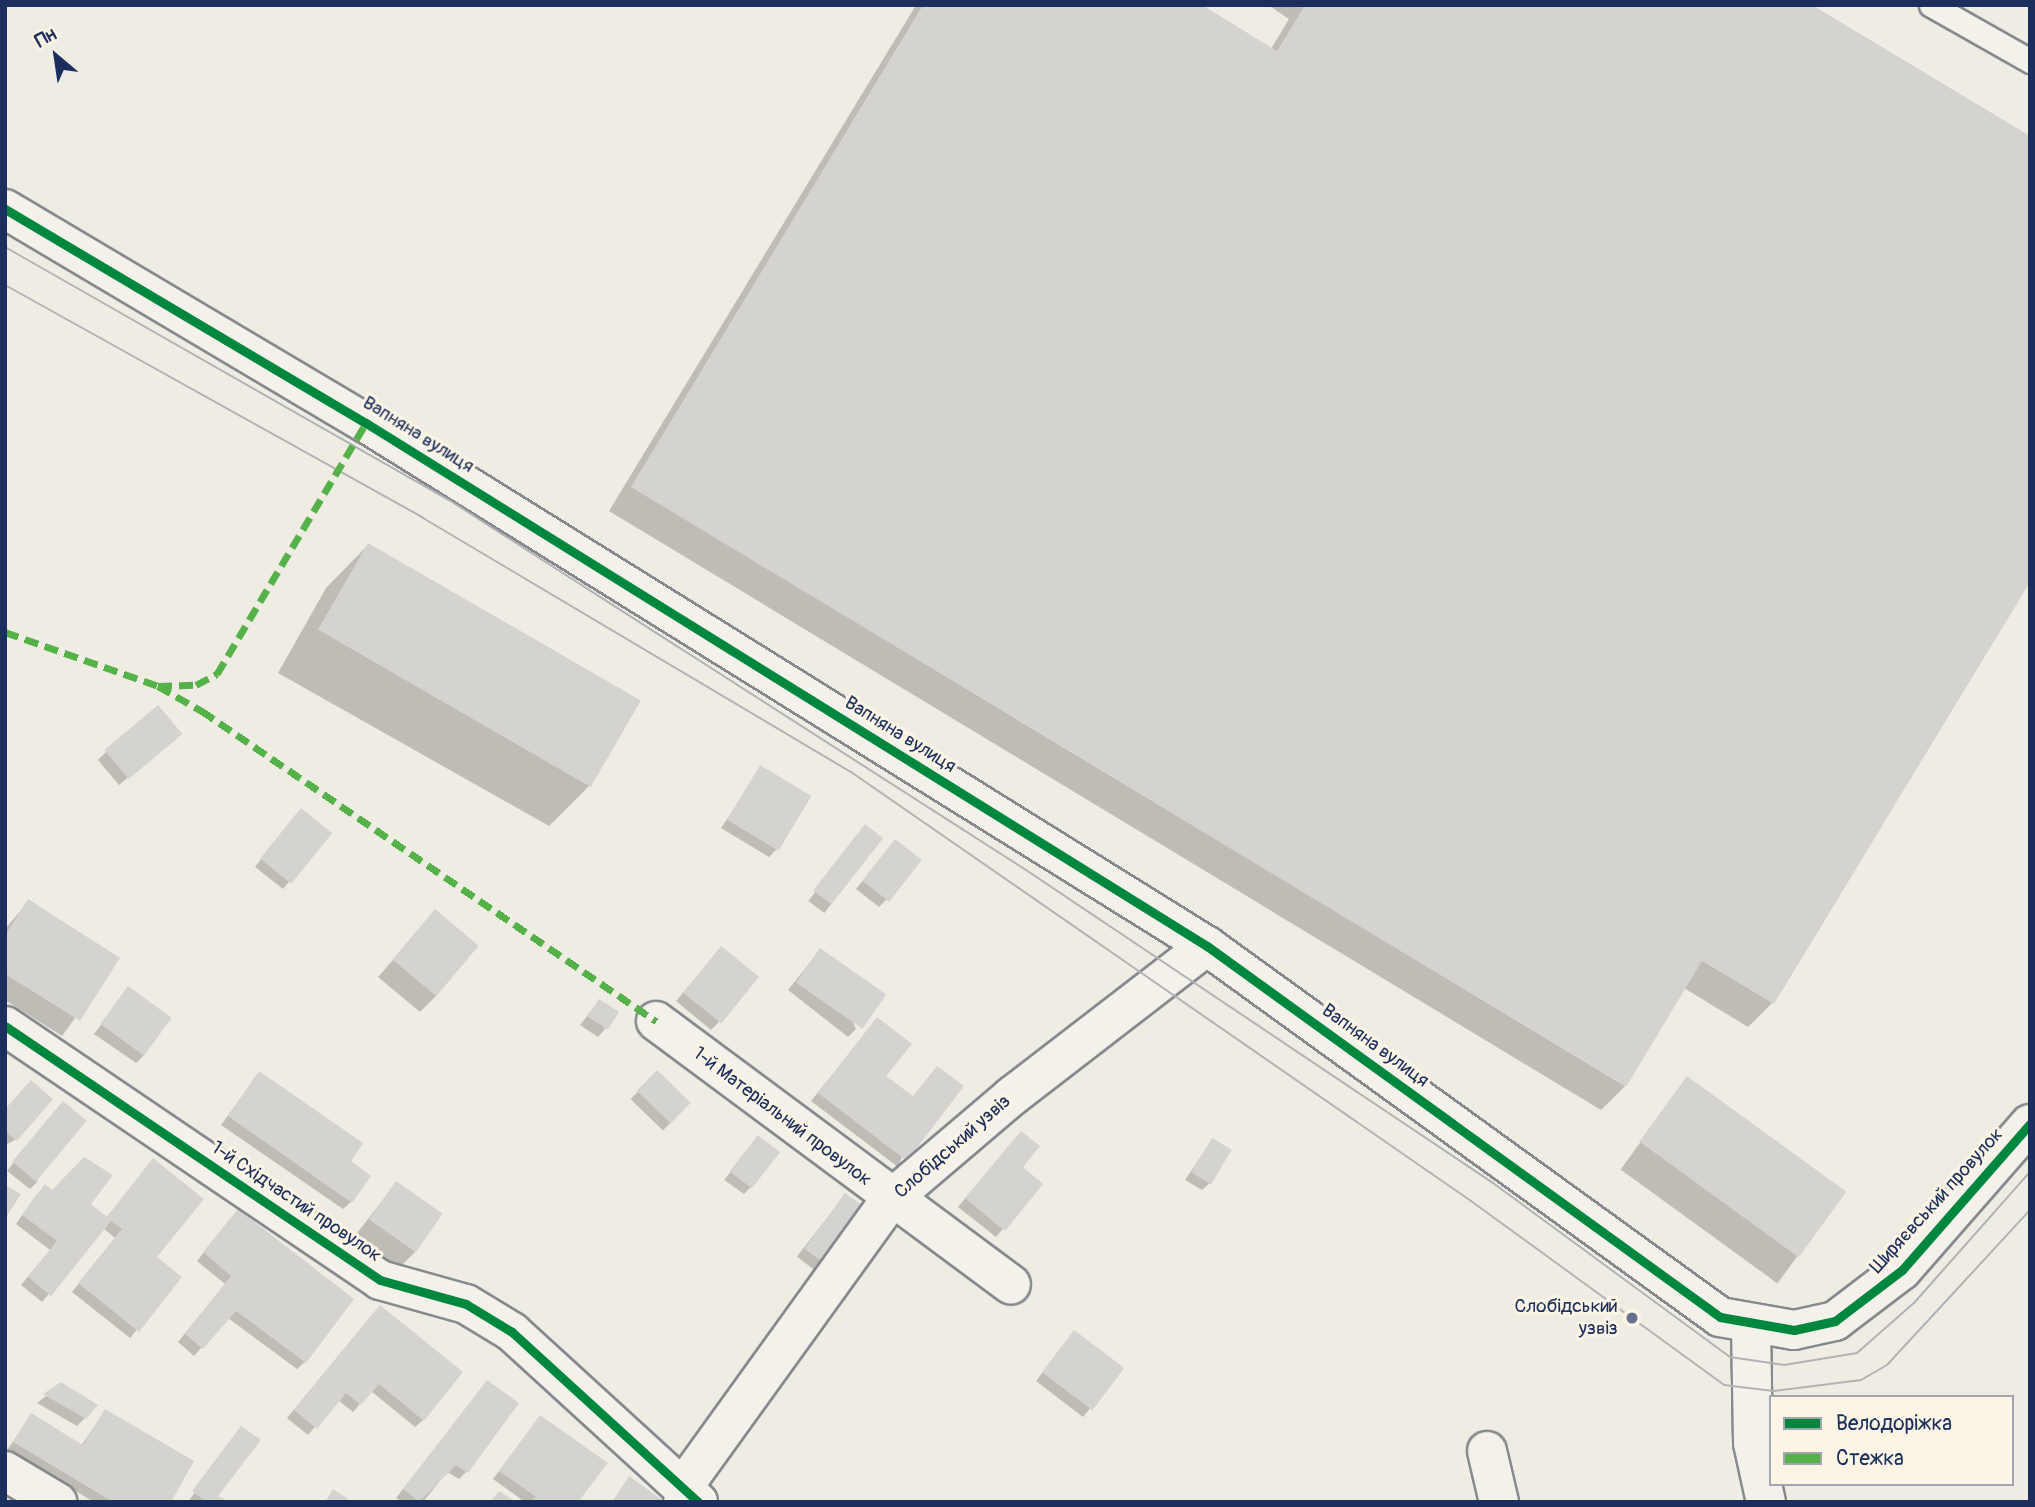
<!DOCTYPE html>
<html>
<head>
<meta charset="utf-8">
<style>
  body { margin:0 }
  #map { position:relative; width:2035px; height:1507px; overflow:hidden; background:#efece4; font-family:Pangolin,sans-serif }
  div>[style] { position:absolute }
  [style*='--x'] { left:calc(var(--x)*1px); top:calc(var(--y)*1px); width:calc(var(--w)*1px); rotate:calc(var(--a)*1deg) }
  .shadow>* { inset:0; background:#0003; transform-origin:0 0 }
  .building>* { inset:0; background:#d5d3d0; transform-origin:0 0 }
  .roads { filter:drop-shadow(2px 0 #86898e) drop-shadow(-2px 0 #86898e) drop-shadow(0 2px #86898e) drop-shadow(0 -2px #86898e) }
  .lane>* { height:23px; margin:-11.5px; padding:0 11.5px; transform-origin:11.5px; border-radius:11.5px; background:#f4f1eb }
  .street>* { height:38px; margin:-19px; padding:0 19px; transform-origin:19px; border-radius:19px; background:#f4f1eb }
  .secondary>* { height:38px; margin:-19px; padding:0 19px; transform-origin:19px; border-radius:19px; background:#f4f1eb }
  .tram>* { height:2px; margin:-1px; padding:0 1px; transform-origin:1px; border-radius:1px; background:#b1b2b4 }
  .quiet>* { height:7px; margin-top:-3.5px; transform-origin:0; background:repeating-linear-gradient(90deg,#55b248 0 14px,transparent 0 21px) }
  .cycleway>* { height:9px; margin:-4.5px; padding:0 4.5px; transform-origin:4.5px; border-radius:4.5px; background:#00873e }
  .dots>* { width:19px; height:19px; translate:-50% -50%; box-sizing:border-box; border:4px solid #fcf5e5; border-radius:50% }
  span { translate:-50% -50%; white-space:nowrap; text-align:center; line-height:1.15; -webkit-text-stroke:6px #fcf5e5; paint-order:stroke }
  .street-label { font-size:19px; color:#1b2f5e }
  .poi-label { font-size:19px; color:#1b2f5e }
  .right { translate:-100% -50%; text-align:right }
  .frame { position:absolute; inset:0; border:7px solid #1b2f5e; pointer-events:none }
  .legend { position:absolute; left:1769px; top:1395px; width:245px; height:91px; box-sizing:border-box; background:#fcf5e5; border:2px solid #a2a6af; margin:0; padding:9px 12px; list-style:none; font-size:21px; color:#1b2f5e }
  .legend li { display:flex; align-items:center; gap:14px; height:35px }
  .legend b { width:35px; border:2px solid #a2a6af }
  .north { position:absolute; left:21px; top:21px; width:70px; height:70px; -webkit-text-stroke:5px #fcf5e5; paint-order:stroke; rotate:331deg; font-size:19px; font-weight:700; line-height:28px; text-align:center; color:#1b2f5e }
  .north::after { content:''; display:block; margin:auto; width:24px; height:32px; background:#1b2f5e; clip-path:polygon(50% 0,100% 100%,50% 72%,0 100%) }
</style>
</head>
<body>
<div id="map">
  <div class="shadow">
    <div style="clip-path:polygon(916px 5px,1199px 5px,1271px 49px,1289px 19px,1268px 5px,1809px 5px,1772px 1003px,1748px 1027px,1684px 988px,1625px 1086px,1601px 1110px,609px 511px)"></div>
    <div style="clip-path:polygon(368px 545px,591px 784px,549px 826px,278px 673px,326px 588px)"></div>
    <div style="clip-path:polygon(172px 741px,119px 785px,98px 760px,106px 752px)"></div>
    <div style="clip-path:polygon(761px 768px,777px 849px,769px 857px,721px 828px)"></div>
    <div style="clip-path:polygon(293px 818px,329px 834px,283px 889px,255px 867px)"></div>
    <div style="left:865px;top:826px;width:20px;height:94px;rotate:37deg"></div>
    <div style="clip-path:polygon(888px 849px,887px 899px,879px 907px,856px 889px)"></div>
    <div style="clip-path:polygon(28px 902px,118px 959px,62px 1036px,5px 1000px,5px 929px)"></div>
    <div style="clip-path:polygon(435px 912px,436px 996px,420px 1012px,378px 977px)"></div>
    <div style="clip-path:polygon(820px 950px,856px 1029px,848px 1037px,788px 990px)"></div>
    <div style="clip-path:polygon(714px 956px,719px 1022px,711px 1030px,676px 1001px)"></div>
    <div style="clip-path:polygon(128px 989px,144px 1055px,136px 1063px,94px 1034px)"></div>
    <div style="clip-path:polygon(599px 1001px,605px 1029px,598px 1037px,580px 1025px)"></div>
    <div style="clip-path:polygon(877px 1019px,884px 1077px,912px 1098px,937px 1068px,898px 1167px,811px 1101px)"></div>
    <div style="left:657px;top:1072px;width:45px;height:38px;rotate:44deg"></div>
    <div style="clip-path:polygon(259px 1073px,348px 1162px,351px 1202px,343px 1209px,221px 1125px)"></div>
    <div style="left:1687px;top:1078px;width:194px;height:113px;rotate:36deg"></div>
    <div style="clip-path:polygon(51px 1099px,15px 1140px,5px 1145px,5px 1111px)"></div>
    <div style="clip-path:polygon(55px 1111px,37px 1182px,30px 1189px,7px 1171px)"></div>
    <div style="clip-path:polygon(759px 1137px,751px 1187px,744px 1194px,724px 1180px)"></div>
    <div style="clip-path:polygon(1212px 1140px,1210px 1183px,1202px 1190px,1185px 1180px)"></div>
    <div style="clip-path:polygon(1013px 1141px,1020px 1167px,1041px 1184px,996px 1237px,958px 1207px)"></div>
    <div style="clip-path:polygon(146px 1168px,154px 1257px,180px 1277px,130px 1338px,72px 1292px,115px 1238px,103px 1228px,42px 1302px,21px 1285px,50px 1250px,16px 1224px,37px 1194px,88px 1204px,106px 1218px)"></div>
    <div style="clip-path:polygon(396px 1183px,415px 1252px,399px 1268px,354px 1237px)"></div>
    <div style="left:845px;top:1195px;width:24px;height:78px;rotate:38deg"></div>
    <div style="clip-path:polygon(230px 1219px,305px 1362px,297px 1369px,228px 1318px,194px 1356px,178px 1342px,225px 1284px,197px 1261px)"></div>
    <div style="clip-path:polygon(372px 1315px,423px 1420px,415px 1427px,371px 1391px,353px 1412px,338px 1400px,308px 1435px,287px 1418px)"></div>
    <div style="clip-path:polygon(1067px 1340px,1122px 1369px,1083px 1417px,1036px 1381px)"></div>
    <div style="clip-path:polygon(487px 1382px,466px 1472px,459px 1479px,447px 1472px,423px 1502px,402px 1502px,396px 1498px)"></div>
    <div style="clip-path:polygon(61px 1384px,85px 1418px,77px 1426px,37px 1403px)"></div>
    <div style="clip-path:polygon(105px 1411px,169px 1502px,94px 1502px,7px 1450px,31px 1416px,81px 1446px)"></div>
    <div style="clip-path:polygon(540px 1417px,576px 1502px,525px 1502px,493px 1479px)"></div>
    <div style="clip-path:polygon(241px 1428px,216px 1496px,226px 1502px,188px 1502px)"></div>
  </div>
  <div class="building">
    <div style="clip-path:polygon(923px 5px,1202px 5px,1277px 51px,1305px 5px,1812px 5px,2030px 136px,2030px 582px,1774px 1004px,1702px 961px,1626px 1087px,631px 487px)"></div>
    <div style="left:368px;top:543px;width:315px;height:100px;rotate:30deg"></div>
    <div style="left:158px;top:705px;width:38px;height:70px;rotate:50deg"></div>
    <div style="left:760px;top:765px;width:60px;height:64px;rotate:31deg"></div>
    <div style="left:301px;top:808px;width:40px;height:65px;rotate:39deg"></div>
    <div style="left:865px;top:824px;width:23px;height:84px;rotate:38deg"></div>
    <div style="left:895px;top:839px;width:34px;height:53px;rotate:38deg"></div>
    <div style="clip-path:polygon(28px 899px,120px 958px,80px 1021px,5px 974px,5px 936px)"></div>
    <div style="left:435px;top:909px;width:57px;height:66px;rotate:40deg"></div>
    <div style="left:721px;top:946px;width:49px;height:60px;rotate:39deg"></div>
    <div style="left:820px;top:948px;width:81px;height:42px;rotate:35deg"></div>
    <div style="left:128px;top:986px;width:54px;height:47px;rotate:36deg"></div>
    <div style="left:599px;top:999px;width:24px;height:21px;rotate:33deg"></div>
    <div style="clip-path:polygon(877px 1017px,912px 1044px,886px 1076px,913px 1096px,937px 1066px,964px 1086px,907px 1161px,818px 1093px)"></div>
    <div style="left:657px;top:1070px;width:47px;height:29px;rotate:44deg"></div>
    <div style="clip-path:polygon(259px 1071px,363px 1143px,351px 1161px,371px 1176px,352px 1203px,228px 1116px)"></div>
    <div style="left:1687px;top:1076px;width:197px;height:81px;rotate:36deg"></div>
    <div style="clip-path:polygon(31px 1080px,53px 1099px,17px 1141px,5px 1131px,5px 1109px)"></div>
    <div style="left:63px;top:1101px;width:31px;height:79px;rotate:40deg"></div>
    <div style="clip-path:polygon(1021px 1131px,1040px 1146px,1023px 1167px,1043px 1184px,1005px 1231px,965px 1198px)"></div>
    <div style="left:758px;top:1135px;width:28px;height:46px;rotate:38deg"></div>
    <div style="left:1212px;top:1138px;width:23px;height:40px;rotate:31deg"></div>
    <div style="clip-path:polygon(84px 1157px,113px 1175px,91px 1204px,107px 1217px,153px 1158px,204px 1199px,157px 1257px,182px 1277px,139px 1332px,78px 1283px,122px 1229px,111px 1221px,51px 1296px,28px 1277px,57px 1241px,22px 1215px,45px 1184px,52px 1190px)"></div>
    <div style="left:396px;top:1181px;width:57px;height:47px;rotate:35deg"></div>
    <div style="clip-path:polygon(5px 1185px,21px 1194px,5px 1219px)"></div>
    <div style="left:845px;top:1193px;width:27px;height:69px;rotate:36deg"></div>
    <div style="clip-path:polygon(238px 1209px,354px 1299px,306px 1363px,236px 1311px,203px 1349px,185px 1334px,231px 1276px,203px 1252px)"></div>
    <div style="clip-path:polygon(380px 1305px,463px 1372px,424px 1421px,379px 1384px,361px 1405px,346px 1393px,317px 1429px,294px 1410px)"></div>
    <div style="left:1074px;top:1330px;width:63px;height:53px;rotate:37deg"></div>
    <div style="clip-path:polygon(487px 1380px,519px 1403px,468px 1473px,456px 1465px,419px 1502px,403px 1489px)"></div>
    <div style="clip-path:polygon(61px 1382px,98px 1405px,86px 1419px,43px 1394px)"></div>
    <div style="clip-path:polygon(105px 1409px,194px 1461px,171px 1502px,113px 1502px,13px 1442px,31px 1413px,83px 1445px)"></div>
    <div style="clip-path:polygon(540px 1415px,608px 1463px,578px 1502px,531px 1502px,536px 1497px,499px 1471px)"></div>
    <div style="clip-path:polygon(241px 1426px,261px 1440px,218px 1496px,230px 1502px,206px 1502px,192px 1491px)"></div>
    <div style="clip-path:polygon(629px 1476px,665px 1502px,612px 1502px)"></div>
    <div style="clip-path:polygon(333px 1489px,352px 1502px,325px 1502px)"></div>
    <div style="clip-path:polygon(499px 1491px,516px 1502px,490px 1502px)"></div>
  </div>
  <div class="roads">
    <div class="lane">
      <div style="--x:1931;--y:5;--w:114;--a:29.5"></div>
    </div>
    <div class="street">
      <div style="--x:656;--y:1021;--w:442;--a:36.6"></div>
      <div style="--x:5;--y:1026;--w:453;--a:34.1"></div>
      <div style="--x:380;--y:1280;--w:89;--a:15.6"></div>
      <div style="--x:466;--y:1304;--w:54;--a:31.3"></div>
      <div style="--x:512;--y:1332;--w:252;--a:42.4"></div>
      <div style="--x:1487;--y:1451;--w:52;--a:76.8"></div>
      <div style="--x:5;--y:1471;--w:61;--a:30.8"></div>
      <div style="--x:683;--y:1502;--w:27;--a:-73"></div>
      <div style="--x:691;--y:1476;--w:342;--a:-54.2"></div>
      <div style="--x:891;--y:1199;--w:159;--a:-40.4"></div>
      <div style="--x:1012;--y:1096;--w:246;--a:-37.6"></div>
    </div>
    <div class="secondary">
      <div style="--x:5;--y:209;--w:420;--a:30.7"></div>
      <div style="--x:366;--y:423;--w:990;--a:31.88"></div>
      <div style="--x:1207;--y:946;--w:633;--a:35.87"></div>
      <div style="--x:1720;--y:1317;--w:75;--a:10"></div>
      <div style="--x:1794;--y:1330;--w:42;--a:-12.4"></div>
      <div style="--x:1835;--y:1321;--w:84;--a:-37.3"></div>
      <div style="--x:1902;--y:1270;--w:194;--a:-48.8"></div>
      <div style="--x:1751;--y:1327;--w:116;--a:89"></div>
      <div style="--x:1753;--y:1443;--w:60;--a:77.6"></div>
    </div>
  </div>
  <div class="tram">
    <div style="--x:5;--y:247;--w:511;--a:29.68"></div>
    <div style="--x:449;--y:500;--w:685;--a:32.67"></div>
    <div style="--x:1026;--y:870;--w:562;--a:33.83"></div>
    <div style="--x:1493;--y:1183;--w:294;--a:36.3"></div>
    <div style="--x:1730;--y:1357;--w:55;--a:8.4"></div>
    <div style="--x:1784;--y:1365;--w:74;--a:-9.3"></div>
    <div style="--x:1857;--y:1353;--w:76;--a:-41.3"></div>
    <div style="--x:1914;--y:1303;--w:175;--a:-48.5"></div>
    <div style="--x:5;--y:285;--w:479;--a:29.1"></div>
    <div style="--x:423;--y:518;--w:498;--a:30.7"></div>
    <div style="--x:851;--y:772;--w:754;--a:34.68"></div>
    <div style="--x:1471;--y:1201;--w:313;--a:36"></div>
    <div style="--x:1724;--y:1385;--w:50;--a:6.8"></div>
    <div style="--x:1774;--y:1391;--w:88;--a:-7.2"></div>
    <div style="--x:1861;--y:1380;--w:30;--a:-30"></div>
    <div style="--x:1887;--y:1365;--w:211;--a:-47.3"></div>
  </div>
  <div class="quiet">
    <div style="--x:5;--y:632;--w:162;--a:19.4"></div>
    <div style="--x:158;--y:686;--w:51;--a:29.6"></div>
    <div style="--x:202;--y:711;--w:550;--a:34.33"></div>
    <div style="--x:158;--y:686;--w:38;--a:-2"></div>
    <div style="--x:196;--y:685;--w:24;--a:-28"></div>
    <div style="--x:217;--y:674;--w:292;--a:-59.3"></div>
  </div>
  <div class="cycleway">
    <div style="--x:5;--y:209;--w:420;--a:30.7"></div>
    <div style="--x:366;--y:423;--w:990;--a:31.88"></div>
    <div style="--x:1207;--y:946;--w:633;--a:35.87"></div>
    <div style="--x:1720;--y:1317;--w:75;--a:10"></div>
    <div style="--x:1794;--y:1330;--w:42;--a:-12.4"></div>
    <div style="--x:1835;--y:1321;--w:84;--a:-37.3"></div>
    <div style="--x:1902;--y:1270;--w:194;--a:-48.8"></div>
    <div style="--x:5;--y:1026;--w:453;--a:34.1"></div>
    <div style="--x:380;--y:1280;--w:89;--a:15.6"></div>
    <div style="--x:466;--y:1304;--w:54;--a:31.3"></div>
    <div style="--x:512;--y:1332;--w:252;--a:42.4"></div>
  </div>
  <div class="dots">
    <div style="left:1632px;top:1318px;background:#65718d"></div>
  </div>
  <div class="street-label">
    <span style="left:418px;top:435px;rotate:32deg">Вапняна вулиця</span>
    <span style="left:900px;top:735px;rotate:32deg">Вапняна вулиця</span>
    <span style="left:1375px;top:1046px;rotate:36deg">Вапняна вулиця</span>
    <span style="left:782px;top:1117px;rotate:37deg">1-й Матеріальний провулок</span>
    <span style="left:953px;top:1147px;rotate:-41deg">Слобідський узвіз</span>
    <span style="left:1937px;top:1201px;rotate:-48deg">Ширяєвський провулок</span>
    <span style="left:296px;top:1202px;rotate:34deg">1-й Східчастий провулок</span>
  </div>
  <div class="poi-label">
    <span class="right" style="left:1618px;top:1318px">Слобідський<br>узвіз</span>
  </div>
  <div class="frame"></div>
  <ul class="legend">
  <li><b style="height:9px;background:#00873e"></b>Велодоріжка</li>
  <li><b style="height:9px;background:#55b248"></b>Стежка</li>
  </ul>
  <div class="north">Пн</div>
</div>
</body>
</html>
